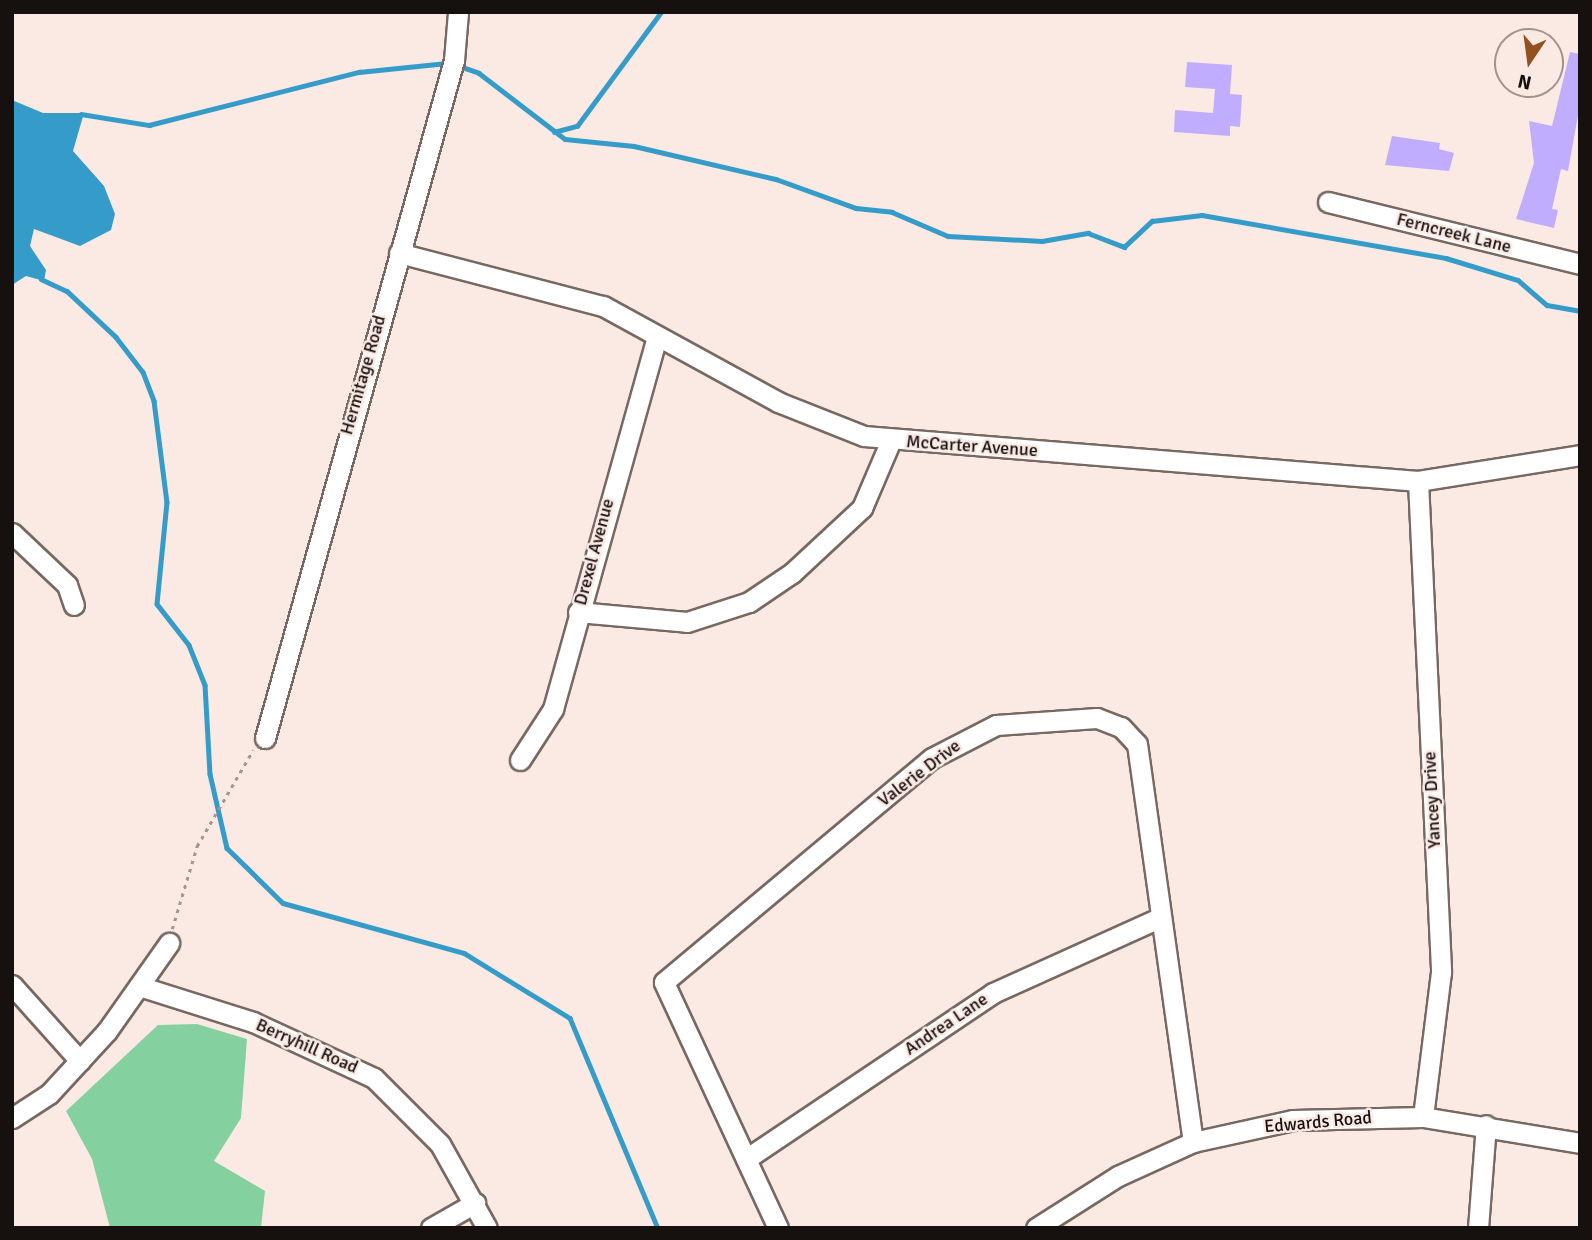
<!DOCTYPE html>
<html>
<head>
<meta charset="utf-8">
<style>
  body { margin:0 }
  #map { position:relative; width:1592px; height:1240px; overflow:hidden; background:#fbeae4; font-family:Signika,sans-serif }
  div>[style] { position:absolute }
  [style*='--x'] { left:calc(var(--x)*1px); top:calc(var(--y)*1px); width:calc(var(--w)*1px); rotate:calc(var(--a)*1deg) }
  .green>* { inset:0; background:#84d09f }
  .water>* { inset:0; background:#359cc9 }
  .stream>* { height:4.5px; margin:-2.25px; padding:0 2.25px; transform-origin:2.25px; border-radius:2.25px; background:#359cc9 }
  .building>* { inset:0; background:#c1adfd }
  .path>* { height:2.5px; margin-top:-1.25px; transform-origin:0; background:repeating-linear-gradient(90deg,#a29691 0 3.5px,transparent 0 8.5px) }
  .roads { filter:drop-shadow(2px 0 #776862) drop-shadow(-2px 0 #776862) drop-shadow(0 2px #776862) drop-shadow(0 -2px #776862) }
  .minor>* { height:19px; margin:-9.5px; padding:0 9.5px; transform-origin:9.5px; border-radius:9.5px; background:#fff }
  span { translate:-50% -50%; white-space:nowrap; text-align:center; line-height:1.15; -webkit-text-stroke:5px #fbeae4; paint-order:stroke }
  .street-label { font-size:18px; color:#16100e }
  .frame { position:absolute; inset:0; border:14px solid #16100e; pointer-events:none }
  .north { position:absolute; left:1494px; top:28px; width:70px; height:70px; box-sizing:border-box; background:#fbeae4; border:2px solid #9f938e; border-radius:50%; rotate:193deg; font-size:19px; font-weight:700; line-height:28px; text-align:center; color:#16100e }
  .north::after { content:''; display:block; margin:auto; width:24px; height:32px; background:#93511f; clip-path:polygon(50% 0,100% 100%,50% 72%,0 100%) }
</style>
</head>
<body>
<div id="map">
  <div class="green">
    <div style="clip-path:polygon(197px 1024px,247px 1039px,241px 1118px,214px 1161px,265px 1191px,261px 1228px,110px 1228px,92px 1159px,66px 1111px,158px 1025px)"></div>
  </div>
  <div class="water">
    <div style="clip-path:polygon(12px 100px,43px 113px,84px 113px,73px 151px,104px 186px,115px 214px,111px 230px,80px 246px,34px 229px,30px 246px,46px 270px,44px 281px,26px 276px,12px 285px)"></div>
  </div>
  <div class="stream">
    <div style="--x:459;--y:66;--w:21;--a:19"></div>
    <div style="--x:479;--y:73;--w:108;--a:37.5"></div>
    <div style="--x:565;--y:139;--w:69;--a:5.8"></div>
    <div style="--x:634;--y:146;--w:146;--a:13.1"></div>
    <div style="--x:776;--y:179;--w:85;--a:19.9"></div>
    <div style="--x:856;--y:208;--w:36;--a:6"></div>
    <div style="--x:892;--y:212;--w:61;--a:23.2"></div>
    <div style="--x:948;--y:236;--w:94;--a:3"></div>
    <div style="--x:1042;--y:241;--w:47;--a:-9.9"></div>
    <div style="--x:1088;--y:233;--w:39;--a:21"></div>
    <div style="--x:1124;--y:247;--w:38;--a:-43"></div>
    <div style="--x:1152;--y:221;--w:50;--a:-6.8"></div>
    <div style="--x:1202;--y:215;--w:248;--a:10"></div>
    <div style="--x:1446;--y:258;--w:75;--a:17"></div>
    <div style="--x:1518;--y:280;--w:38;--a:41"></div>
    <div style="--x:1547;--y:305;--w:34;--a:10"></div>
    <div style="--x:81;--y:114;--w:69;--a:9.2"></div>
    <div style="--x:149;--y:125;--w:217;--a:-14.2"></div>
    <div style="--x:359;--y:72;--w:88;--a:-5.8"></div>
    <div style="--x:554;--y:132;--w:24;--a:-15"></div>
    <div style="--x:577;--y:126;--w:142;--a:-53.6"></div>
    <div style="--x:41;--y:279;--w:29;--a:25"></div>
    <div style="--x:67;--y:291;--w:67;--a:43.2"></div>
    <div style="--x:116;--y:337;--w:44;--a:52.4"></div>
    <div style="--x:143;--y:372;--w:31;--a:69"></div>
    <div style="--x:154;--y:401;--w:102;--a:82.7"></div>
    <div style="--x:167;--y:502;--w:102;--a:95.6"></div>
    <div style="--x:157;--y:604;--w:52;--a:52"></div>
    <div style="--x:189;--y:645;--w:43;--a:68.2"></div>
    <div style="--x:205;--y:685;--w:89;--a:86.8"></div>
    <div style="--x:210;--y:774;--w:76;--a:77.1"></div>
    <div style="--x:227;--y:848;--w:78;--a:44.5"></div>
    <div style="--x:283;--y:903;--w:188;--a:15.4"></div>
    <div style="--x:464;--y:953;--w:124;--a:31.5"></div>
    <div style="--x:570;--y:1018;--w:228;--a:67.3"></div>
  </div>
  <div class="building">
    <div style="clip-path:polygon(1570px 52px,1580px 54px,1580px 104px,1568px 171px,1561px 169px,1552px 209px,1558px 210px,1554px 228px,1516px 219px,1534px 163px,1529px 121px,1552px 126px)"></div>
    <div style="clip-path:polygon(1187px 62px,1232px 65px,1230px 94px,1242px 95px,1240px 127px,1230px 126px,1230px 136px,1174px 132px,1175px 110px,1213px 113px,1215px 89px,1185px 87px)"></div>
    <div style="clip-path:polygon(1392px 136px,1440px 143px,1439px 149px,1454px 153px,1449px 171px,1385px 165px)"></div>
  </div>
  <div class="path">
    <div style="--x:172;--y:929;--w:87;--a:-73.2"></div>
    <div style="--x:197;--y:846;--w:111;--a:-59.7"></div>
  </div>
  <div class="roads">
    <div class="minor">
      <div style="--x:1328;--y:202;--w:260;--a:13.8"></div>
      <div style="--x:399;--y:253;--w:211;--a:14.6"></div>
      <div style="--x:603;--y:306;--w:200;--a:28.7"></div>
      <div style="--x:778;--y:402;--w:92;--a:21.6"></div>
      <div style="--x:864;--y:436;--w:556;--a:4.64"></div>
      <div style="--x:1418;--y:481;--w:164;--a:-9.1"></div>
      <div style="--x:1418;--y:481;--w:492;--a:87.3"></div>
      <div style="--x:1441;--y:972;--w:146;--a:97.1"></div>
      <div style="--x:12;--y:533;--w:76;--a:43.4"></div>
      <div style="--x:67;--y:585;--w:21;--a:71"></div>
      <div style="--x:578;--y:612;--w:109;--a:5.2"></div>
      <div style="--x:687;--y:622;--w:65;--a:-17.9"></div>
      <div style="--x:749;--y:602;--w:52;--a:-34"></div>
      <div style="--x:792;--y:573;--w:96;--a:-42.9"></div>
      <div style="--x:862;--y:508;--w:74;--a:-66.9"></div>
      <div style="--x:265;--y:738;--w:704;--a:-74.42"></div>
      <div style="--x:454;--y:60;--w:48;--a:-85.2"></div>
      <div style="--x:520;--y:760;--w:61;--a:-57.1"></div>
      <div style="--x:553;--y:709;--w:386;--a:-74.4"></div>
      <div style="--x:12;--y:985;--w:102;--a:48.2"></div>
      <div style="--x:139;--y:986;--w:120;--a:17.5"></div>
      <div style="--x:253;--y:1022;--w:133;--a:24.8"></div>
      <div style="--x:374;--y:1078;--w:93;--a:45"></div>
      <div style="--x:440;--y:1144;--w:96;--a:60.8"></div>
      <div style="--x:12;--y:1118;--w:44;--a:-33"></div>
      <div style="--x:49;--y:1094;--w:86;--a:-47.4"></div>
      <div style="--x:107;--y:1031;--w:108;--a:-54.8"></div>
      <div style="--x:746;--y:1159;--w:298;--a:-33.9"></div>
      <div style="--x:993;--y:993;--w:184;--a:-24.3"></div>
      <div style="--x:431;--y:1228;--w:51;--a:-29.6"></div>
      <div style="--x:778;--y:1228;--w:271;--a:-114.9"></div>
      <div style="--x:664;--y:982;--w:349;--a:-39.9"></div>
      <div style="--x:932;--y:758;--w:72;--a:-27.3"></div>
      <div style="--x:996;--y:725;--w:101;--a:-4"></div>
      <div style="--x:1097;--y:718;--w:26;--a:21"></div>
      <div style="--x:1121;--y:727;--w:23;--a:47"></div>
      <div style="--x:1137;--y:744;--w:402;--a:82"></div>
      <div style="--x:1036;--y:1228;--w:97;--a:-32.4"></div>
      <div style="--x:1118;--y:1176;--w:82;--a:-24.4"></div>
      <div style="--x:1193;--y:1142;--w:102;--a:-12.4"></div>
      <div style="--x:1293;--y:1120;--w:130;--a:-1.3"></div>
      <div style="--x:1423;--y:1117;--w:159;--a:9.4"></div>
      <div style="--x:1478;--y:1228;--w:103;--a:-85.6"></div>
    </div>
  </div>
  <div class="street-label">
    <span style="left:1454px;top:233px;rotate:14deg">Ferncreek Lane</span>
    <span style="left:363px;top:375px;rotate:-74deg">Hermitage Road</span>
    <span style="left:972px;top:446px;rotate:4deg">McCarter Avenue</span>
    <span style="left:594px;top:552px;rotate:-75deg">Drexel Avenue</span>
    <span style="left:919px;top:773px;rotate:-37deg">Valerie Drive</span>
    <span style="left:1432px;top:800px;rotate:-93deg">Yancey Drive</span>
    <span style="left:946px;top:1024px;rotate:-34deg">Andrea Lane</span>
    <span style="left:307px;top:1046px;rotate:24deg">Berryhill Road</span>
    <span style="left:1318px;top:1122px;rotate:-5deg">Edwards Road</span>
  </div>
  <div class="frame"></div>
  <div class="north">N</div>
</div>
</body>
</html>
